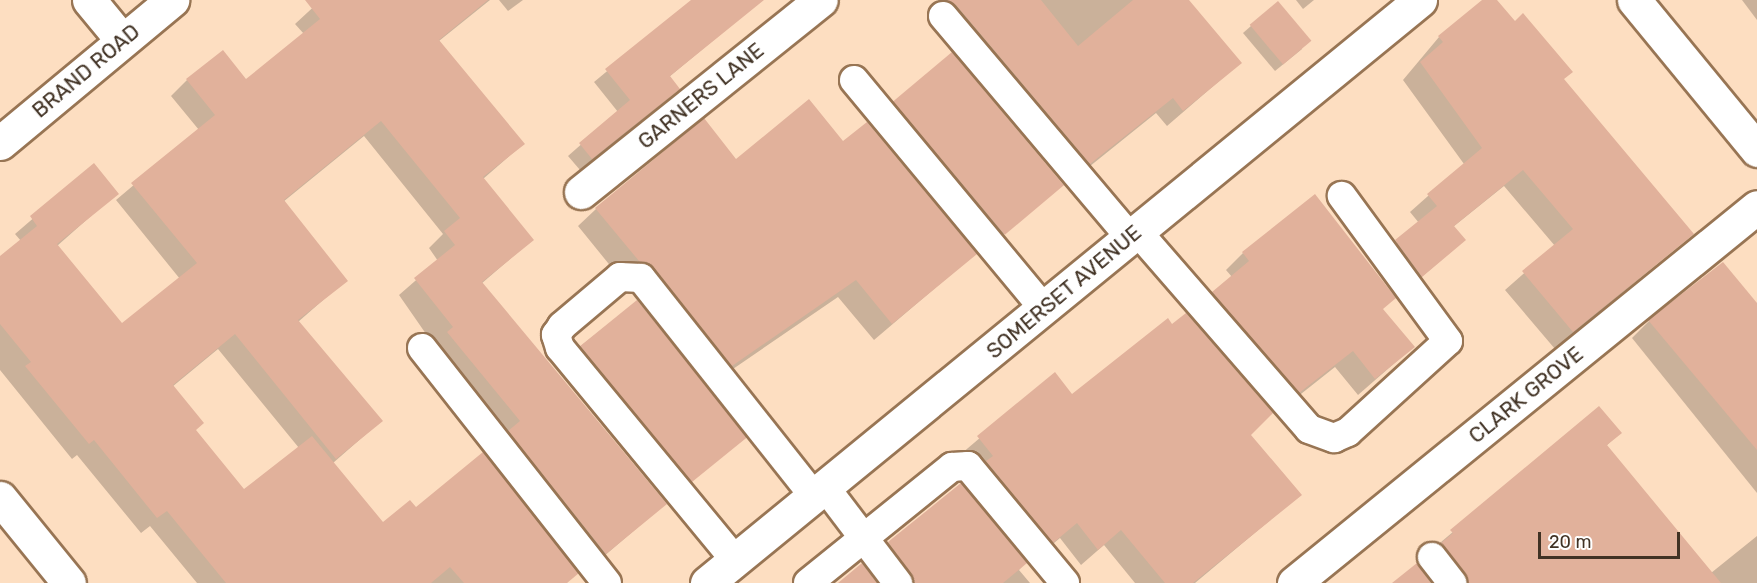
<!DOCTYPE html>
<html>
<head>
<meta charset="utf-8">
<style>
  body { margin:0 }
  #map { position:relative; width:1757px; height:583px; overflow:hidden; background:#fddec1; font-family:Rubik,sans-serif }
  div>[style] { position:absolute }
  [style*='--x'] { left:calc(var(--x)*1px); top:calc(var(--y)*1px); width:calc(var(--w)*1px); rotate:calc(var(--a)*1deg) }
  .shadow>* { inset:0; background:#0003; transform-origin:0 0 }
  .building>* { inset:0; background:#e1b19b; transform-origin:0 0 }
  .roads { filter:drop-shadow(2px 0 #987554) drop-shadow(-2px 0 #987554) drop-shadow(0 2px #987554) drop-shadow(0 -2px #987554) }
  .lane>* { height:28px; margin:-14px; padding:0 14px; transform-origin:14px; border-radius:14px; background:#fff }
  .street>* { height:33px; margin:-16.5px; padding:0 16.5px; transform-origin:16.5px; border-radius:16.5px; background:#fff }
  span { translate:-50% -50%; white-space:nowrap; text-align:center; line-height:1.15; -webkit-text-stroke:4.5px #fff; paint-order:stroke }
  .street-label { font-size:21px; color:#413224 }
  .scale { position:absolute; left:1538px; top:532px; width:142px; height:27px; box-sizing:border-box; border:3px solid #413224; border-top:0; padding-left:8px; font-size:18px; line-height:21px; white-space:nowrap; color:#413224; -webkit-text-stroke:4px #fff; paint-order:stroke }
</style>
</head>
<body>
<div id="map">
  <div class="shadow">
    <div style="clip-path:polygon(evenodd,321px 0,490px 0,439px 41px,523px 144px,483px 179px,532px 240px,481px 284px,665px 504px,589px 569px,399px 295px,438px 261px,429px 248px,443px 234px,364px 136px,283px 202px,346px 280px,298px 322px,381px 421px,333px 463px,383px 524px,416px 510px,567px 583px,197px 583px,150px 526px,141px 533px,77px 455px,72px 459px,0 370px,0 258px,21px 241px,15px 234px,94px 166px,117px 193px,57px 246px,122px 325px,180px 279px,116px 200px,199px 130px,171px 96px,187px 80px,246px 81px,304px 34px,295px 24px,321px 0,218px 349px,299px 448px,244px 491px,195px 431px,172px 387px,218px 349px)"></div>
    <div style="clip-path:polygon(499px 0,523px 0,508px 11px)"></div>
    <div style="clip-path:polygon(693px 0,726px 0,740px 18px,669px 77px,678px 89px,666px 100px,580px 170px,568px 156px,618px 112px,594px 82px)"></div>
    <div style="clip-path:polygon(947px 0,1187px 0,1240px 63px,1167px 126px,1156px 113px,1074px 179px,931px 16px)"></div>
    <div style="clip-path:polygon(1296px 0,1314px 0,1303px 9px)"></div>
    <div style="clip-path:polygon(1484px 0,1495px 0,1692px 234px,1555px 349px,1505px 290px,1555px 246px,1504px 186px,1453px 227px,1464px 240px,1403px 293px,1378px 259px,1419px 223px,1410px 212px,1464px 164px,1403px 80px,1439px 37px)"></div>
    <div style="clip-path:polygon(1742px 0,1757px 0,1757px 20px)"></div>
    <div style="clip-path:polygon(1277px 3px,1302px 49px,1275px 71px,1243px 33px)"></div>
    <div style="left:952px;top:54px;width:171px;height:101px;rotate:50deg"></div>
    <div style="clip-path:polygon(736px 161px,975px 254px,874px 340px,838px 297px,714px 382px,636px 285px,621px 279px,578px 226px,596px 209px)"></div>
    <div style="clip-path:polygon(1243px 253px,1382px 310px,1413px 347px,1358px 395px,1335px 367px,1282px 409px,1196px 310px,1232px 277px,1226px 270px)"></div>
    <div style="left:637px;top:302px;width:174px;height:97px;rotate:52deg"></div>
    <div style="clip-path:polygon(1757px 306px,1757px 493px,1632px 338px,1649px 321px)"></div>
    <div style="clip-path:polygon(1054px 375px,1072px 396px,1249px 435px,1300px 495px,1195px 583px,1135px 583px,1104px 545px,1081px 565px,1060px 538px,1036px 558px,961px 454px)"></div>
    <div style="clip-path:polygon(1599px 408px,1620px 433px,1606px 446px,1711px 573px,1757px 536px,1757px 583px,1443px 583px,1434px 548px)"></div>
    <div style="clip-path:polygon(960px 485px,1025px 563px,1019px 570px,1030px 583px,886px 583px,870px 561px)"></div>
  </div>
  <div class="building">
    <div style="clip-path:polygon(305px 0,488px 0,439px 40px,525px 144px,483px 177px,534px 240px,482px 282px,667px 504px,606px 554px,508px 431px,520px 421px,447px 332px,453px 327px,414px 278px,455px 245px,444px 231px,460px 218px,381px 121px,284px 200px,348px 281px,298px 320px,383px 421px,336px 459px,235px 334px,173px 385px,204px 423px,196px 430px,244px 489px,312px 436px,383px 522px,410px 500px,416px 507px,483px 452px,579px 573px,567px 583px,464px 583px,450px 567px,431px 583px,226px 583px,167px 511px,157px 518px,94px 440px,89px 444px,25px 366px,31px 362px,0 324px,0 256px,37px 226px,30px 216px,94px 163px,119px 194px,57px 244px,122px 323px,197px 263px,131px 183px,215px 115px,186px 79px,223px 50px,246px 79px,320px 19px)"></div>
    <div style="clip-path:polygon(691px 0,764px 0,670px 76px,680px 89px,592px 159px,579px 143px,630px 100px,605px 69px)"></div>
    <div style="clip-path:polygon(944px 0,1041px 0,1078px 46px,1133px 0,1189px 0,1242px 63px,1183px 111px,1173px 98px,1090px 164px,956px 5px)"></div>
    <div style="clip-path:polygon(1482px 0,1497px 0,1515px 21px,1523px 13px,1573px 72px,1564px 79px,1694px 234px,1573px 332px,1522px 271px,1573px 229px,1523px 170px,1454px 226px,1466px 240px,1422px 277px,1395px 240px,1437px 206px,1427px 194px,1482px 148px,1420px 62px,1443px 42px,1438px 36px)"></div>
    <div style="left:1278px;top:1px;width:52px;height:37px;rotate:50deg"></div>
    <div style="left:952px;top:52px;width:174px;height:77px;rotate:50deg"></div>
    <div style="clip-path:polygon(809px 99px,843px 141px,867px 122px,977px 254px,892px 324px,856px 280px,732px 366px,654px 268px,639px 261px,595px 208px,704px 118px,736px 159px)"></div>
    <div style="clip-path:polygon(1315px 194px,1396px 298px,1383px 309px,1415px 347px,1375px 379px,1353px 351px,1299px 393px,1212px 292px,1249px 261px,1242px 252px)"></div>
    <div style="clip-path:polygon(1723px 262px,1757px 303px,1757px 450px,1648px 320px)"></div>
    <div style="left:637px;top:300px;width:176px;height:73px;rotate:51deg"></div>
    <div style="clip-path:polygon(1186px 313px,1273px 413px,1251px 435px,1302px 495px,1193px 583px,1165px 583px,1121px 530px,1098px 550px,1077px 523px,1053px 543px,986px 461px,993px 456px,977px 436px,1055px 372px,1072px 394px,1168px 318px,1172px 324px)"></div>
    <div style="clip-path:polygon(1599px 406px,1622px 433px,1607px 445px,1721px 583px,1468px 583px,1441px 543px,1453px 533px,1450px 530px)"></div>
    <div style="clip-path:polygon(961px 483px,1027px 563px,1003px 583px,914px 583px,888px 542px)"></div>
    <div style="clip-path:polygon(862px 563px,877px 583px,838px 583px)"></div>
    <div style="clip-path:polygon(1417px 563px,1431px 583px,1392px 583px)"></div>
  </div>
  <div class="roads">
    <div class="lane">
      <div style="--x:943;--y:16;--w:289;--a:49.8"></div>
      <div style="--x:854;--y:80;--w:298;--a:50.3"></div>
      <div style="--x:1137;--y:231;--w:262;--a:49"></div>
      <div style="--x:1309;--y:429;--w:27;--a:20"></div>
      <div style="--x:1334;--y:438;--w:15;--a:-23"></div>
      <div style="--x:1348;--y:432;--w:135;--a:-42.3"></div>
      <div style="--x:1448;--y:341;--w:180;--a:-126.2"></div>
      <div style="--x:422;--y:348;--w:299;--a:51.8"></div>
      <div style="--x:825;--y:487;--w:121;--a:52.8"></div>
      <div style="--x:1432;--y:557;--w:33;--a:52"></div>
      <div style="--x:735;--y:560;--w:275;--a:-129.5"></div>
      <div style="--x:560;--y:348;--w:14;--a:-107"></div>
      <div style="--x:556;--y:335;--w:11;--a:-56"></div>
      <div style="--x:562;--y:326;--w:76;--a:-40.2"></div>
      <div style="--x:620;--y:277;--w:21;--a:3"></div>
      <div style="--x:641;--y:278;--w:278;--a:51.6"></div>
      <div style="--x:808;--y:583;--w:185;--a:-38.9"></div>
      <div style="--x:952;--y:467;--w:16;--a:-4"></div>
      <div style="--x:968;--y:466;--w:152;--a:50.3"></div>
    </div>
    <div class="street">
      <div style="--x:89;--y:0;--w:52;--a:50.5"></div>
      <div style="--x:1634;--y:0;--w:194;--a:50.6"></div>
      <div style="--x:0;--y:143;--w:224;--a:-39.7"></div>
      <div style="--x:581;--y:192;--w:307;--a:-38.7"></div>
      <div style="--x:0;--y:498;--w:109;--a:50.9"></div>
      <div style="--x:707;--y:583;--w:921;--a:-39.27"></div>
      <div style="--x:1294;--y:583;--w:596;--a:-39.08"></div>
    </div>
  </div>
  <div class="street-label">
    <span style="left:86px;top:71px;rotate:-40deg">BRAND ROAD</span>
    <span style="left:701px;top:96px;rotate:-39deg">GARNERS LANE</span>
    <span style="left:1064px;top:292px;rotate:-40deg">SOMERSET AVENUE</span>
    <span style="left:1526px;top:395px;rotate:-39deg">CLARK GROVE</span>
  </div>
  <div class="scale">20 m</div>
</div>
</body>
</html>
